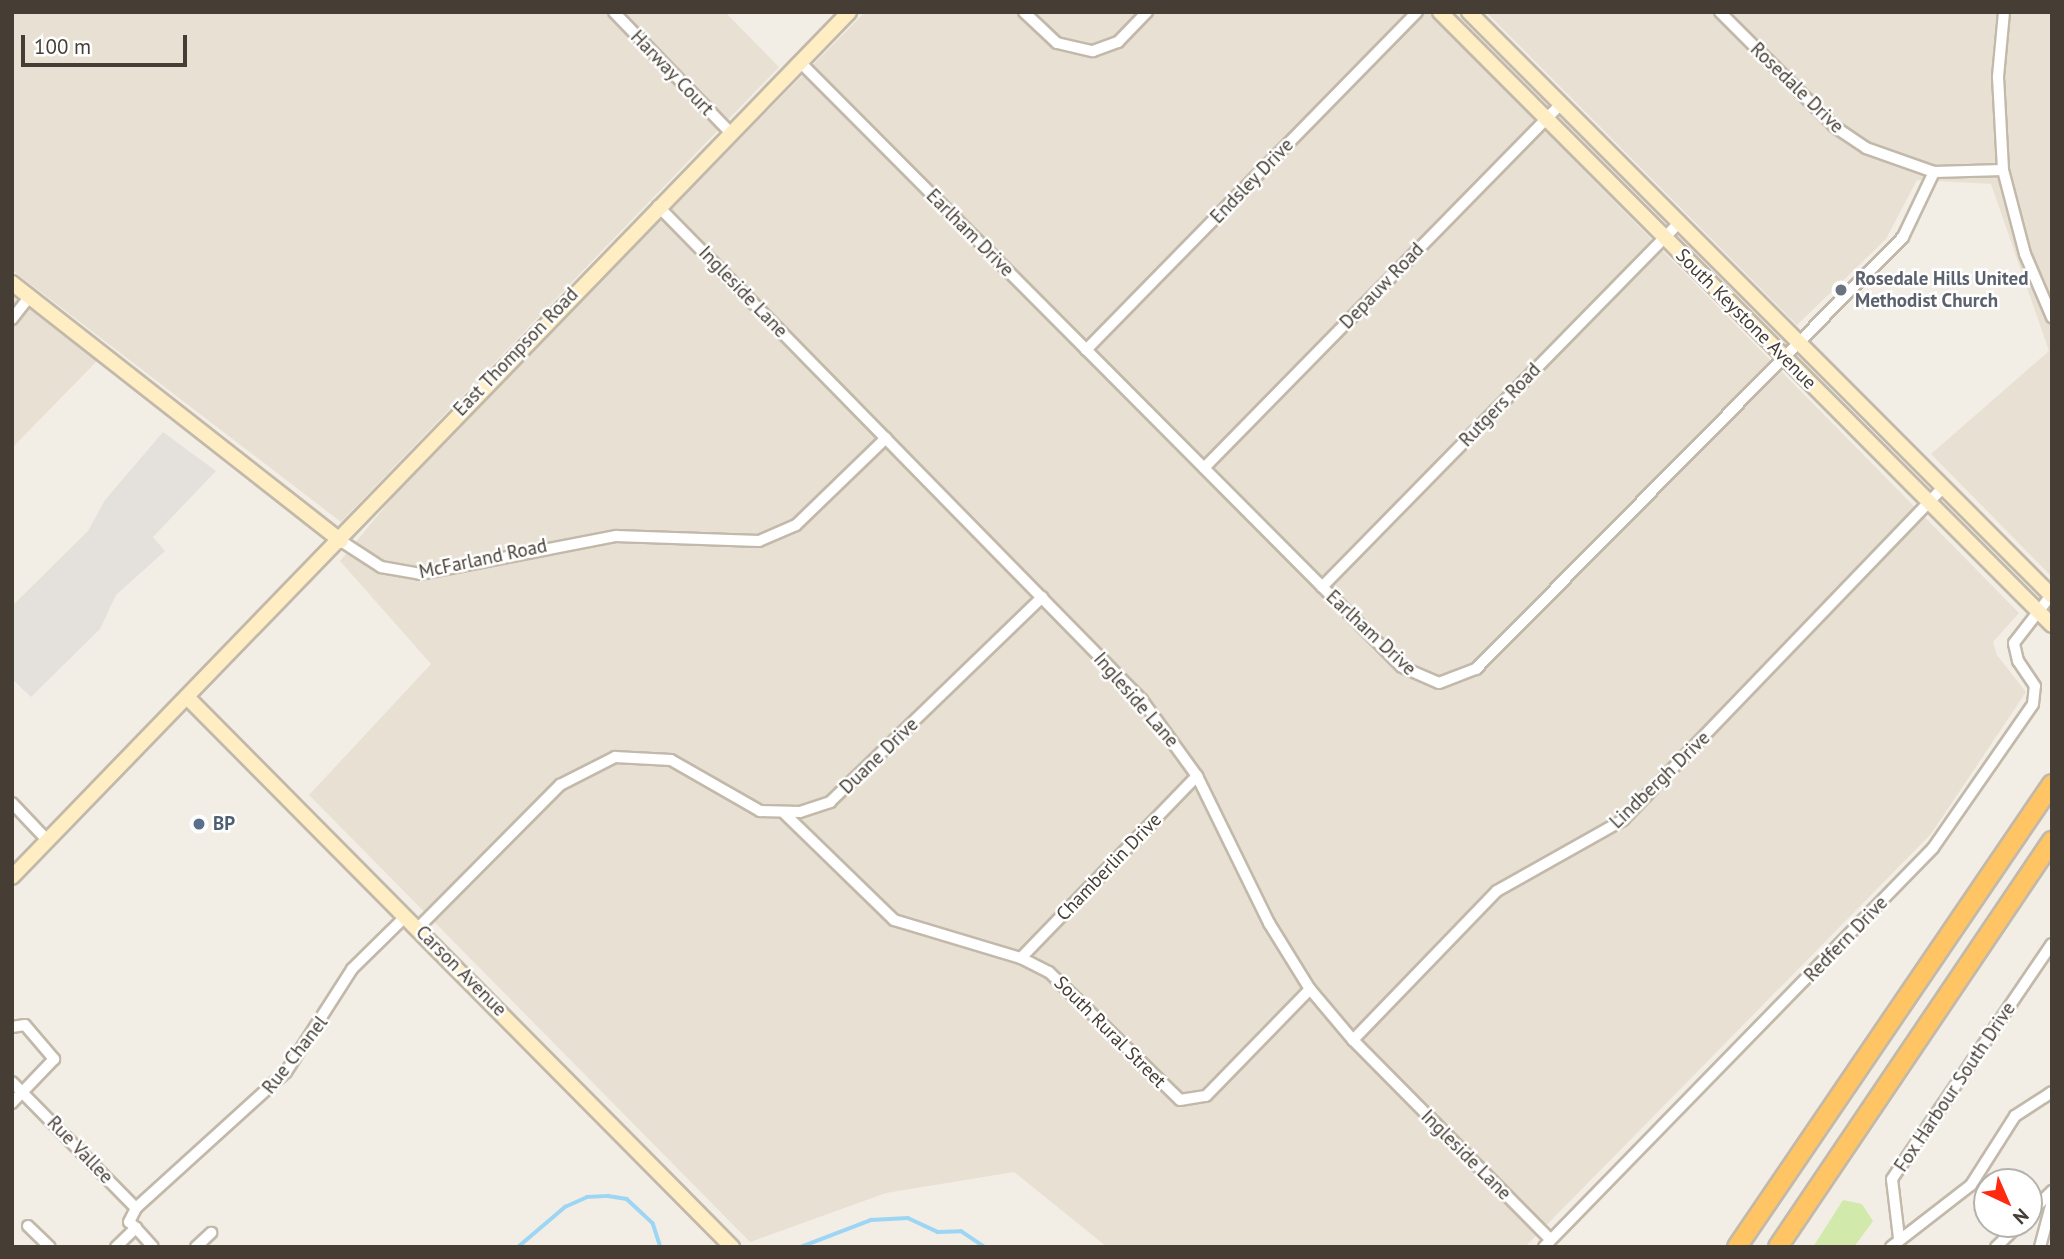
<!DOCTYPE html>
<html>
<head>
<meta charset="utf-8">
<style>
  body { margin:0 }
  #map { position:relative; width:2064px; height:1259px; overflow:hidden; background:#f3eee5; font-family:"PT Sans",sans-serif }
  div>[style] { position:absolute }
  [style*='--x'] { left:calc(var(--x)*1px); top:calc(var(--y)*1px); width:calc(var(--w)*1px); rotate:calc(var(--a)*1deg) }
  .residential>* { inset:0; background:#e8e0d3 }
  .green>* { inset:0; background:#d1eaab }
  .parking>* { inset:0; background:#e4e1dd }
  .stream>* { height:3.5px; margin:-1.75px; padding:0 1.75px; transform-origin:1.75px; border-radius:1.75px; background:#9dd5f4 }
  .roads { filter:drop-shadow(2px 0 #c2b9aa) drop-shadow(-2px 0 #c2b9aa) drop-shadow(0 2px #c2b9aa) drop-shadow(0 -2px #c2b9aa) }
  .street>* { height:10px; margin:-5px; padding:0 5px; transform-origin:5px; border-radius:5px; background:#fff }
  .secondary>* { height:14px; margin:-7px; padding:0 7px; transform-origin:7px; border-radius:7px; background:#ffeec3 }
  .highway>* { height:18px; margin:-9px; padding:0 9px; transform-origin:9px; border-radius:9px; background:#ffc464 }
  .dots>* { width:19px; height:19px; translate:-50% -50%; box-sizing:border-box; border:4px solid #fff; border-radius:50% }
  span { translate:-50% -50%; white-space:nowrap; text-align:center; line-height:1.15; -webkit-text-stroke:5px #fff; paint-order:stroke }
  .street-label { font-size:19px; color:#463e34 }
  .worship-label { font-size:19px; color:#5b616d; font-weight:700 }
  .left { translate:0 -50%; text-align:left }
  .service-label { font-size:19px; color:#4e5e75; font-weight:700 }
  .frame { position:absolute; inset:0; border:14px solid #463e34; pointer-events:none }
  .north { position:absolute; left:1973px; top:1168px; width:70px; height:70px; box-sizing:border-box; background:#fff; border:2px solid #b5b2ae; border-radius:50%; rotate:136deg; font-size:19px; font-weight:700; line-height:28px; text-align:center; color:#463e34 }
  .north::after { content:''; display:block; margin:auto; width:24px; height:32px; background:#ff2910; clip-path:polygon(50% 0,100% 100%,50% 72%,0 100%) }
  .scale { position:absolute; left:21px; top:35px; width:166px; height:32px; box-sizing:border-box; border:4px solid #463e34; border-top:0; padding-left:9px; font-size:21px; line-height:24px; white-space:nowrap; color:#463e34; -webkit-text-stroke:5px #fff; paint-order:stroke }
</style>
</head>
<body>
<div id="map">
  <div class="residential">
    <div style="clip-path:polygon(12px 12px,725px 12px,779px 67px,341px 522px,12px 270px)"></div>
    <div style="clip-path:polygon(865px 12px,1428px 12px,2019px 613px,1993px 642px,1997px 655px,2026px 692px,1931px 834px,1525px 1247px,1107px 1247px,1014px 1172px,886px 1193px,750px 1242px,309px 795px,431px 664px,340px 561px,416px 469px)"></div>
    <div style="clip-path:polygon(1486px 12px,2052px 12px,2052px 577px,1931px 454px,2049px 351px,1991px 184px,1917px 180px,1886px 239px,1797px 325px)"></div>
    <div style="clip-path:polygon(12px 296px,97px 361px,12px 448px)"></div>
  </div>
  <div class="green">
    <div style="clip-path:polygon(1843px 1200px,1862px 1204px,1873px 1221px,1854px 1247px,1813px 1247px)"></div>
  </div>
  <div class="parking">
    <div style="clip-path:polygon(163px 432px,216px 471px,153px 537px,165px 551px,116px 595px,100px 629px,31px 697px,12px 679px,12px 606px,88px 531px,105px 500px)"></div>
  </div>
  <div class="stream">
    <div style="--x:518;--y:1247;--w:62;--a:-40.4"></div>
    <div style="--x:565;--y:1207;--w:24;--a:-24"></div>
    <div style="--x:587;--y:1197;--w:21;--a:-3"></div>
    <div style="--x:608;--y:1196;--w:19;--a:9"></div>
    <div style="--x:627;--y:1199;--w:35;--a:43"></div>
    <div style="--x:653;--y:1223;--w:25;--a:72"></div>
    <div style="--x:801;--y:1247;--w:75;--a:-21.1"></div>
    <div style="--x:871;--y:1220;--w:37;--a:-3"></div>
    <div style="--x:908;--y:1218;--w:33;--a:25"></div>
    <div style="--x:938;--y:1232;--w:23;--a:-2"></div>
    <div style="--x:961;--y:1231;--w:29;--a:34"></div>
  </div>
  <div class="roads">
    <div class="street">
      <div style="--x:614;--y:12;--w:168;--a:46"></div>
      <div style="--x:1024;--y:12;--w:45;--a:43.2"></div>
      <div style="--x:1057;--y:43;--w:37;--a:13"></div>
      <div style="--x:1093;--y:51;--w:27;--a:-20"></div>
      <div style="--x:1118;--y:42;--w:42;--a:-46"></div>
      <div style="--x:1720;--y:12;--w:163;--a:45"></div>
      <div style="--x:1835;--y:127;--w:37;--a:34"></div>
      <div style="--x:1866;--y:148;--w:72;--a:19.4"></div>
      <div style="--x:1934;--y:172;--w:69;--a:-1.7"></div>
      <div style="--x:2004;--y:12;--w:65;--a:95.3"></div>
      <div style="--x:1998;--y:77;--w:93;--a:86.9"></div>
      <div style="--x:2003;--y:170;--w:87;--a:75.3"></div>
      <div style="--x:2025;--y:254;--w:69;--a:66.8"></div>
      <div style="--x:800;--y:62;--w:853;--a:45.14"></div>
      <div style="--x:1402;--y:667;--w:40;--a:23.4"></div>
      <div style="--x:1439;--y:683;--w:40;--a:-21"></div>
      <div style="--x:1476;--y:669;--w:607;--a:-45.33"></div>
      <div style="--x:1903;--y:237;--w:72;--a:-64.5"></div>
      <div style="--x:658;--y:206;--w:692;--a:45.59"></div>
      <div style="--x:1142;--y:700;--w:94;--a:54.1"></div>
      <div style="--x:1197;--y:776;--w:164;--a:63.9"></div>
      <div style="--x:1269;--y:923;--w:78;--a:58.2"></div>
      <div style="--x:1310;--y:989;--w:67;--a:49.9"></div>
      <div style="--x:1353;--y:1040;--w:281;--a:45.3"></div>
      <div style="--x:12;--y:319;--w:29;--a:-52"></div>
      <div style="--x:1086;--y:350;--w:473;--a:-45.6"></div>
      <div style="--x:1204;--y:468;--w:510;--a:-45.56"></div>
      <div style="--x:341;--y:541;--w:48;--a:33"></div>
      <div style="--x:381;--y:567;--w:40;--a:10"></div>
      <div style="--x:420;--y:574;--w:200;--a:-11"></div>
      <div style="--x:616;--y:536;--w:143;--a:2"></div>
      <div style="--x:759;--y:541;--w:40;--a:-23.4"></div>
      <div style="--x:796;--y:525;--w:125;--a:-44"></div>
      <div style="--x:1322;--y:587;--w:510;--a:-45.56"></div>
      <div style="--x:12;--y:803;--w:52;--a:46.5"></div>
      <div style="--x:785;--y:814;--w:152;--a:44.2"></div>
      <div style="--x:894;--y:920;--w:133;--a:16.7"></div>
      <div style="--x:1021;--y:958;--w:31;--a:27"></div>
      <div style="--x:1049;--y:972;--w:183;--a:44.3"></div>
      <div style="--x:1180;--y:1100;--w:26;--a:-9"></div>
      <div style="--x:1206;--y:1096;--w:149;--a:-45.8"></div>
      <div style="--x:418;--y:928;--w:202;--a:-45.2"></div>
      <div style="--x:560;--y:785;--w:62;--a:-27"></div>
      <div style="--x:615;--y:757;--w:56;--a:3.1"></div>
      <div style="--x:671;--y:760;--w:103;--a:29.8"></div>
      <div style="--x:760;--y:811;--w:40;--a:1.4"></div>
      <div style="--x:800;--y:812;--w:32;--a:-18"></div>
      <div style="--x:830;--y:802;--w:295;--a:-44"></div>
      <div style="--x:1021;--y:958;--w:253;--a:-46"></div>
      <div style="--x:12;--y:1027;--w:13;--a:-9"></div>
      <div style="--x:25;--y:1025;--w:45;--a:49.5"></div>
      <div style="--x:54;--y:1059;--w:61;--a:133.7"></div>
      <div style="--x:1353;--y:1040;--w:207;--a:-46"></div>
      <div style="--x:1497;--y:891;--w:145;--a:-29.4"></div>
      <div style="--x:1623;--y:820;--w:461;--a:-46.1"></div>
      <div style="--x:12;--y:1082;--w:177;--a:45.5"></div>
      <div style="--x:2029;--y:1214;--w:33;--a:-45"></div>
      <div style="--x:28;--y:1226;--w:30;--a:44"></div>
      <div style="--x:136;--y:1228;--w:25;--a:48"></div>
      <div style="--x:1899;--y:1238;--w:59;--a:-96.8"></div>
      <div style="--x:1892;--y:1179;--w:284;--a:-55.8"></div>
      <div style="--x:116;--y:1247;--w:28;--a:-44"></div>
      <div style="--x:136;--y:1228;--w:9;--a:-139"></div>
      <div style="--x:129;--y:1222;--w:16;--a:-63"></div>
      <div style="--x:136;--y:1208;--w:202;--a:-42.2"></div>
      <div style="--x:286;--y:1072;--w:122;--a:-57.3"></div>
      <div style="--x:352;--y:969;--w:76;--a:-44.5"></div>
      <div style="--x:196;--y:1247;--w:21;--a:-43"></div>
      <div style="--x:1544;--y:1247;--w:557;--a:-45.73"></div>
      <div style="--x:1933;--y:848;--w:175;--a:-55.2"></div>
      <div style="--x:2033;--y:704;--w:18;--a:-84"></div>
      <div style="--x:2035;--y:686;--w:30;--a:-124"></div>
      <div style="--x:2018;--y:661;--w:18;--a:-103"></div>
      <div style="--x:2014;--y:643;--w:62;--a:-52.2"></div>
      <div style="--x:1891;--y:1247;--w:101;--a:-37.8"></div>
      <div style="--x:1971;--y:1185;--w:82;--a:-57.5"></div>
      <div style="--x:2015;--y:1116;--w:44;--a:-33"></div>
      <div style="--x:1996;--y:1247;--w:33;--a:-44"></div>
      <div style="--x:2040;--y:1247;--w:47;--a:-75.1"></div>
    </div>
    <div class="secondary">
      <div style="--x:1440;--y:12;--w:866;--a:45.05"></div>
      <div style="--x:1469;--y:12;--w:825;--a:45.05"></div>
      <div style="--x:12;--y:283;--w:418;--a:38.1"></div>
      <div style="--x:188;--y:698;--w:773;--a:45.26"></div>
      <div style="--x:12;--y:877;--w:1204;--a:-45.94"></div>
    </div>
    <div class="highway">
      <div style="--x:1737;--y:1247;--w:560;--a:-55.77"></div>
      <div style="--x:1778;--y:1247;--w:490;--a:-56"></div>
    </div>
  </div>
  <div class="dots">
    <div style="left:1841px;top:290px;background:#6b7280"></div>
    <div style="left:199px;top:824px;background:#5c6f8a"></div>
  </div>
  <div class="street-label">
    <span style="left:672px;top:73px;rotate:46deg">Harway Court</span>
    <span style="left:1797px;top:88px;rotate:44deg">Rosedale Drive</span>
    <span style="left:1252px;top:181px;rotate:-46deg">Endsley Drive</span>
    <span style="left:970px;top:233px;rotate:45deg">Earlham Drive</span>
    <span style="left:1382px;top:286px;rotate:-46deg">Depauw Road</span>
    <span style="left:743px;top:292px;rotate:46deg">Ingleside Lane</span>
    <span style="left:1746px;top:319px;rotate:45deg">South Keystone Avenue</span>
    <span style="left:516px;top:352px;rotate:-46deg">East Thompson Road</span>
    <span style="left:1500px;top:405px;rotate:-46deg">Rutgers Road</span>
    <span style="left:483px;top:559px;rotate:-12deg">McFarland Road</span>
    <span style="left:1371px;top:633px;rotate:43deg">Earlham Drive</span>
    <span style="left:1136px;top:700px;rotate:49deg">Ingleside Lane</span>
    <span style="left:879px;top:756px;rotate:-44deg">Duane Drive</span>
    <span style="left:1660px;top:780px;rotate:-44deg">Lindbergh Drive</span>
    <span style="left:1109px;top:867px;rotate:-46deg">Chamberlin Drive</span>
    <span style="left:1846px;top:939px;rotate:-46deg">Redfern Drive</span>
    <span style="left:461px;top:971px;rotate:45deg">Carson Avenue</span>
    <span style="left:1110px;top:1032px;rotate:45deg">South Rural Street</span>
    <span style="left:295px;top:1055px;rotate:-52deg">Rue Chanel</span>
    <span style="left:1955px;top:1087px;rotate:-56deg">Fox Harbour South Drive</span>
    <span style="left:80px;top:1150px;rotate:46deg">Rue Vallee</span>
    <span style="left:1466px;top:1155px;rotate:45deg">Ingleside Lane</span>
  </div>
  <div class="worship-label">
    <span class="left" style="left:1855px;top:290px">Rosedale Hills United<br>Methodist Church</span>
  </div>
  <div class="service-label">
    <span class="left" style="left:213px;top:824px">BP</span>
  </div>
  <div class="frame"></div>
  <div class="north">N</div>
  <div class="scale">100 m</div>
</div>
</body>
</html>
